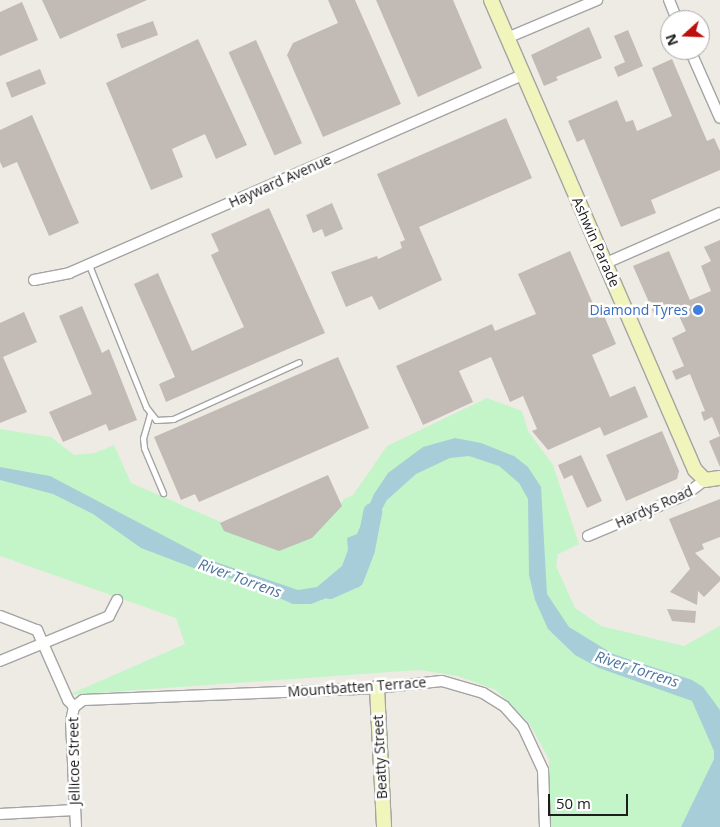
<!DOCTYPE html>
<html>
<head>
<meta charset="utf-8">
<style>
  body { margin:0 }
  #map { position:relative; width:720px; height:827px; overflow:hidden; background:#eeebe4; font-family:"Open Sans",sans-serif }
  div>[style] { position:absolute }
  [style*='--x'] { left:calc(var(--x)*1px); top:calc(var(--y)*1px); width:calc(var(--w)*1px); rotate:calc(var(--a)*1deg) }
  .park>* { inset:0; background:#c3f5c8 }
  .water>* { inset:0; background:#a7cdd9 }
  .river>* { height:19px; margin:-9.5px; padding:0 9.5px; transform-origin:9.5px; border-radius:9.5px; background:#a7cdd9 }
  .building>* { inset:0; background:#c2bab4; transform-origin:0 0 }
  .roads { filter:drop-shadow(1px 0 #a4a4a4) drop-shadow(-1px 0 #a4a4a4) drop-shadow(0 1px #a4a4a4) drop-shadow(0 -1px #a4a4a4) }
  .lane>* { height:5px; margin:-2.5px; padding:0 2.5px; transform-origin:2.5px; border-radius:2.5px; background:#fff }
  .street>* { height:10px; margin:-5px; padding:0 5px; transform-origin:5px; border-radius:5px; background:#fff }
  .secondary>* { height:14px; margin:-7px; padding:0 7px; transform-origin:7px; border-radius:7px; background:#f1f5bb }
  .dots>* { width:14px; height:14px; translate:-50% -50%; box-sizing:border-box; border:2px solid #fff; border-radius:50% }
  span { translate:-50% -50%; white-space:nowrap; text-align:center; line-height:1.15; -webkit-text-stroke:5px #fff; paint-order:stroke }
  .street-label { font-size:14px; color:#1d1d1d }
  .shop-label { font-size:14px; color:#366cbe }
  .right { translate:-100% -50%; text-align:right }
  .water-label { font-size:15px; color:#4d759f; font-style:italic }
  .north { position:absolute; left:660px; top:10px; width:50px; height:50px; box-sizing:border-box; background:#fff; border:1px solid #a5a5a5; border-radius:50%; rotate:250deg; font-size:14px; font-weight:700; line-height:20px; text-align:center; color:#1d1d1d }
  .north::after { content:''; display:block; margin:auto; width:18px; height:22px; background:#bd0f0d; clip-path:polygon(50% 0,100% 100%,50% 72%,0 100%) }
  .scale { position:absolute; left:548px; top:794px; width:80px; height:22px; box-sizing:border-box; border:2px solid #1d1d1d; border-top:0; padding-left:6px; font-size:15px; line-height:18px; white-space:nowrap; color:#1d1d1d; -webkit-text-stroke:4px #fff; paint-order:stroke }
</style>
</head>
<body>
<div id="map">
  <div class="park">
    <div style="clip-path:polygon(487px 398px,522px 411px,528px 431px,553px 465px,579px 544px,558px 554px,556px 566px,575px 608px,601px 626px,684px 646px,720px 626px,720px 827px,549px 827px,549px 759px,529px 723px,496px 690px,458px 676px,419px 670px,68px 695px,185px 644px,176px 618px,0 556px,0 429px,51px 437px,74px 455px,95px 453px,114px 445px,131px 483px,276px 546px,329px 520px,344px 499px,353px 495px,387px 446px)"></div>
  </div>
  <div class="water">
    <div style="clip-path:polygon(455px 438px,481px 443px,514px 456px,528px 467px,541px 487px,547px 594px,569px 627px,613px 654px,692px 680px,703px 687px,720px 710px,720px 827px,681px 827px,714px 759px,714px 751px,692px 701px,599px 668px,575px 655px,548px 629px,535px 600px,529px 575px,528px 499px,519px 483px,499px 466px,469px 456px,450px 458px,416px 474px,387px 500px,363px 543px,350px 583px,342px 592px,311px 604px,293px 604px,238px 580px,199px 570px,141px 548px,93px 514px,53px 494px,0 480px,0 467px,50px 476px,210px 560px,298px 590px,317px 587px,342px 566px,348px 550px,347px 538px,357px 534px,374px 494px,388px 473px,423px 447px)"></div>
  </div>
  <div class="river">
    <div style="--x:329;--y:589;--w:27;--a:-24"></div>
    <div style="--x:354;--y:578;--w:31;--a:-69"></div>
    <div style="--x:365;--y:549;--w:38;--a:-79"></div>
  </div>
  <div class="building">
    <div style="clip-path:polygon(42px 0,147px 0,60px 39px)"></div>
    <div style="clip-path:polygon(328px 0,355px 0,401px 104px,323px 137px,287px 55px,293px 43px,338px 23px)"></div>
    <div style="clip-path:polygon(376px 0,453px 0,482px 68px,418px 97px)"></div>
    <div style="clip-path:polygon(22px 2px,38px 40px,0 56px,0 12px)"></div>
    <div style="left:153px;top:21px;width:15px;height:39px;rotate:70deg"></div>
    <div style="clip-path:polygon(589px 27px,602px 58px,556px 77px,558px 80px,544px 86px,531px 55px)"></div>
    <div style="clip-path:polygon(628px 30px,643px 66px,618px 77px,614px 67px,625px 62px,614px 36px)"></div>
    <div style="clip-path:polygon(198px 39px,247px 145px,216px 159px,205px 134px,172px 149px,183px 177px,151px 190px,106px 83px)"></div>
    <div style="left:256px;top:40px;width:113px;height:30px;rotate:66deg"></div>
    <div style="clip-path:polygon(672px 59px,707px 141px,714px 138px,720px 151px,720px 170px,651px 200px,656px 213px,621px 227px,584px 139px,577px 142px,568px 121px,617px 100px,626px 122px,633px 120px,637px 131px,672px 116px,652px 68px)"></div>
    <div style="left:40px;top:69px;width:16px;height:37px;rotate:68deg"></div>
    <div style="clip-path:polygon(32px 115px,79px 223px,49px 236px,17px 162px,3px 168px,0 162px,0 130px)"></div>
    <div style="clip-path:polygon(506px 118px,532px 178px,419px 227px,442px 280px,379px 310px,372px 296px,346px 307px,331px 272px,377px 256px,378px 259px,402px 248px,400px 242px,405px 240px,377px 174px)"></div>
    <div style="clip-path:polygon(332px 203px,343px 229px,325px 237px,322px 229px,313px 233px,306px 215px)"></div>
    <div style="clip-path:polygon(269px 208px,325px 333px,166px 402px,159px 384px,175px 377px,134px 284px,158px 273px,192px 351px,244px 327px,211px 255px,219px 251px,211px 234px)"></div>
    <div style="clip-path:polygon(720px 240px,720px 436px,712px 417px,704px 421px,701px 412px,705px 411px,690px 374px,676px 380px,672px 371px,684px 366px,672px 338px,686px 331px,675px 307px,655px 316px,633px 266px,669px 251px,690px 300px,711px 291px,701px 266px,711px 261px,704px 247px)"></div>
    <div style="clip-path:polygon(570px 251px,597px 313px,602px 311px,616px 344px,592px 355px,610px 397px,635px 386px,648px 417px,604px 436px,600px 427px,548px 450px,532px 431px,537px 429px,523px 396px,510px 402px,491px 357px,459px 371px,473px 402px,423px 425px,396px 366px,492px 324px,495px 331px,536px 314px,518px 274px)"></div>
    <div style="clip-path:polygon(82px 306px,102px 353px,109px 349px,137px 420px,109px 431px,106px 424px,63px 442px,49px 412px,92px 394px,59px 316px)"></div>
    <div style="clip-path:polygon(24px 312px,37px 342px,3px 357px,27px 412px,0 423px,0 323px)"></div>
    <div style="clip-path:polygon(338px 357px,369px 428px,199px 502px,195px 494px,181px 500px,154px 437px)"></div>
    <div style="clip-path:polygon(662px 431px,679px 471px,677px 479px,626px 501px,606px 455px)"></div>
    <div style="clip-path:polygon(720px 436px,720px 467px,709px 441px)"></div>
    <div style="clip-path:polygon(581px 455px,602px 501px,587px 508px,572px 475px,564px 479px,558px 465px)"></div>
    <div style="clip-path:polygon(328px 475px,342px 506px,312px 538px,279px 551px,224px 531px,220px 523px)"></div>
    <div style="clip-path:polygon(720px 499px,720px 537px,702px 544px,704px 549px,695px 553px,720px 577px,720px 581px,704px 597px,698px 591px,697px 605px,670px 592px,690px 569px,669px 519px)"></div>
    <div style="clip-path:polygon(667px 609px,696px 611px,695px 623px,672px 621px)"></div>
  </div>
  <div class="roads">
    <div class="lane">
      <div style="--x:89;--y:265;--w:153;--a:68.1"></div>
      <div style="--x:146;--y:407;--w:16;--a:52"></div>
      <div style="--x:156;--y:420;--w:17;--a:-3"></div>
      <div style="--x:173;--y:419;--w:138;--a:-24.3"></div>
      <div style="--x:150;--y:414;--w:25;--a:106"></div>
      <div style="--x:143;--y:438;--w:10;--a:84"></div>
      <div style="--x:144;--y:448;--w:49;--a:67.1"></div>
    </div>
    <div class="street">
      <div style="--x:669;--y:0;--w:22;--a:68"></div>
      <div style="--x:507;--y:38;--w:98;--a:-22.9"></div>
      <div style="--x:690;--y:50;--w:74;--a:66.2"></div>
      <div style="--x:606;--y:263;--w:124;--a:-23.7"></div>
      <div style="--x:34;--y:280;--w:36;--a:-11"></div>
      <div style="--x:69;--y:273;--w:495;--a:-23.6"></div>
      <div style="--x:588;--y:536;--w:105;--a:-22.9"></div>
      <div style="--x:685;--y:495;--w:25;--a:-37"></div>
      <div style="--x:0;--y:616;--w:40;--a:21"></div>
      <div style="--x:37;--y:630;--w:77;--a:66.1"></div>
      <div style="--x:68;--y:700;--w:9;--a:49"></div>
      <div style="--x:0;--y:661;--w:118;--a:-22.4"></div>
      <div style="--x:109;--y:616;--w:18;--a:-63"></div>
      <div style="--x:0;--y:814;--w:75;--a:-3.1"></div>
      <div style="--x:76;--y:827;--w:106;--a:-92.7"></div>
      <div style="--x:71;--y:721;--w:14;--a:-78"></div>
      <div style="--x:74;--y:707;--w:11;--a:-38"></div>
      <div style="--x:83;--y:700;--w:294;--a:-2.3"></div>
      <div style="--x:377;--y:688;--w:65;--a:-6.1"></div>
      <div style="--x:442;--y:681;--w:43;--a:16.3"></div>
      <div style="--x:483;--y:693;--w:25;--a:32"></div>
      <div style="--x:504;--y:706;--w:28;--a:48"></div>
      <div style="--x:523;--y:727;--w:47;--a:65.1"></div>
      <div style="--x:543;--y:770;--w:57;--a:88"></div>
    </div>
    <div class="secondary">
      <div style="--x:491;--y:0;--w:512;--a:66.54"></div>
      <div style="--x:695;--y:470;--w:14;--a:45"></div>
      <div style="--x:705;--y:480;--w:15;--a:-8"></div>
      <div style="--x:377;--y:688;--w:139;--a:87.1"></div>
    </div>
  </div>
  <div class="dots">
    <div style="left:698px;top:310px;background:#3f7fe0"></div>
  </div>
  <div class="street-label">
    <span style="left:280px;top:181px;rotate:-24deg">Hayward Avenue</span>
    <span style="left:596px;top:242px;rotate:66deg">Ashwin Parade</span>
    <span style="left:654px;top:507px;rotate:-24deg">Hardys Road</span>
    <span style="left:357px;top:687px;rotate:-4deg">Mountbatten Terrace</span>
    <span style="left:380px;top:757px;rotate:-93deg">Beatty Street</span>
    <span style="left:74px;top:761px;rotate:-91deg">Jellicoe Street</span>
  </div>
  <div class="shop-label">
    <span class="right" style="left:688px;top:310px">Diamond Tyres</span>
  </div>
  <div class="water-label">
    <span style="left:240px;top:578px;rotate:20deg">River Torrens</span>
    <span style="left:637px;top:669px;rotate:18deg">River Torrens</span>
  </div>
  <div class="north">N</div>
  <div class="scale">50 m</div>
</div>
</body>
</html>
